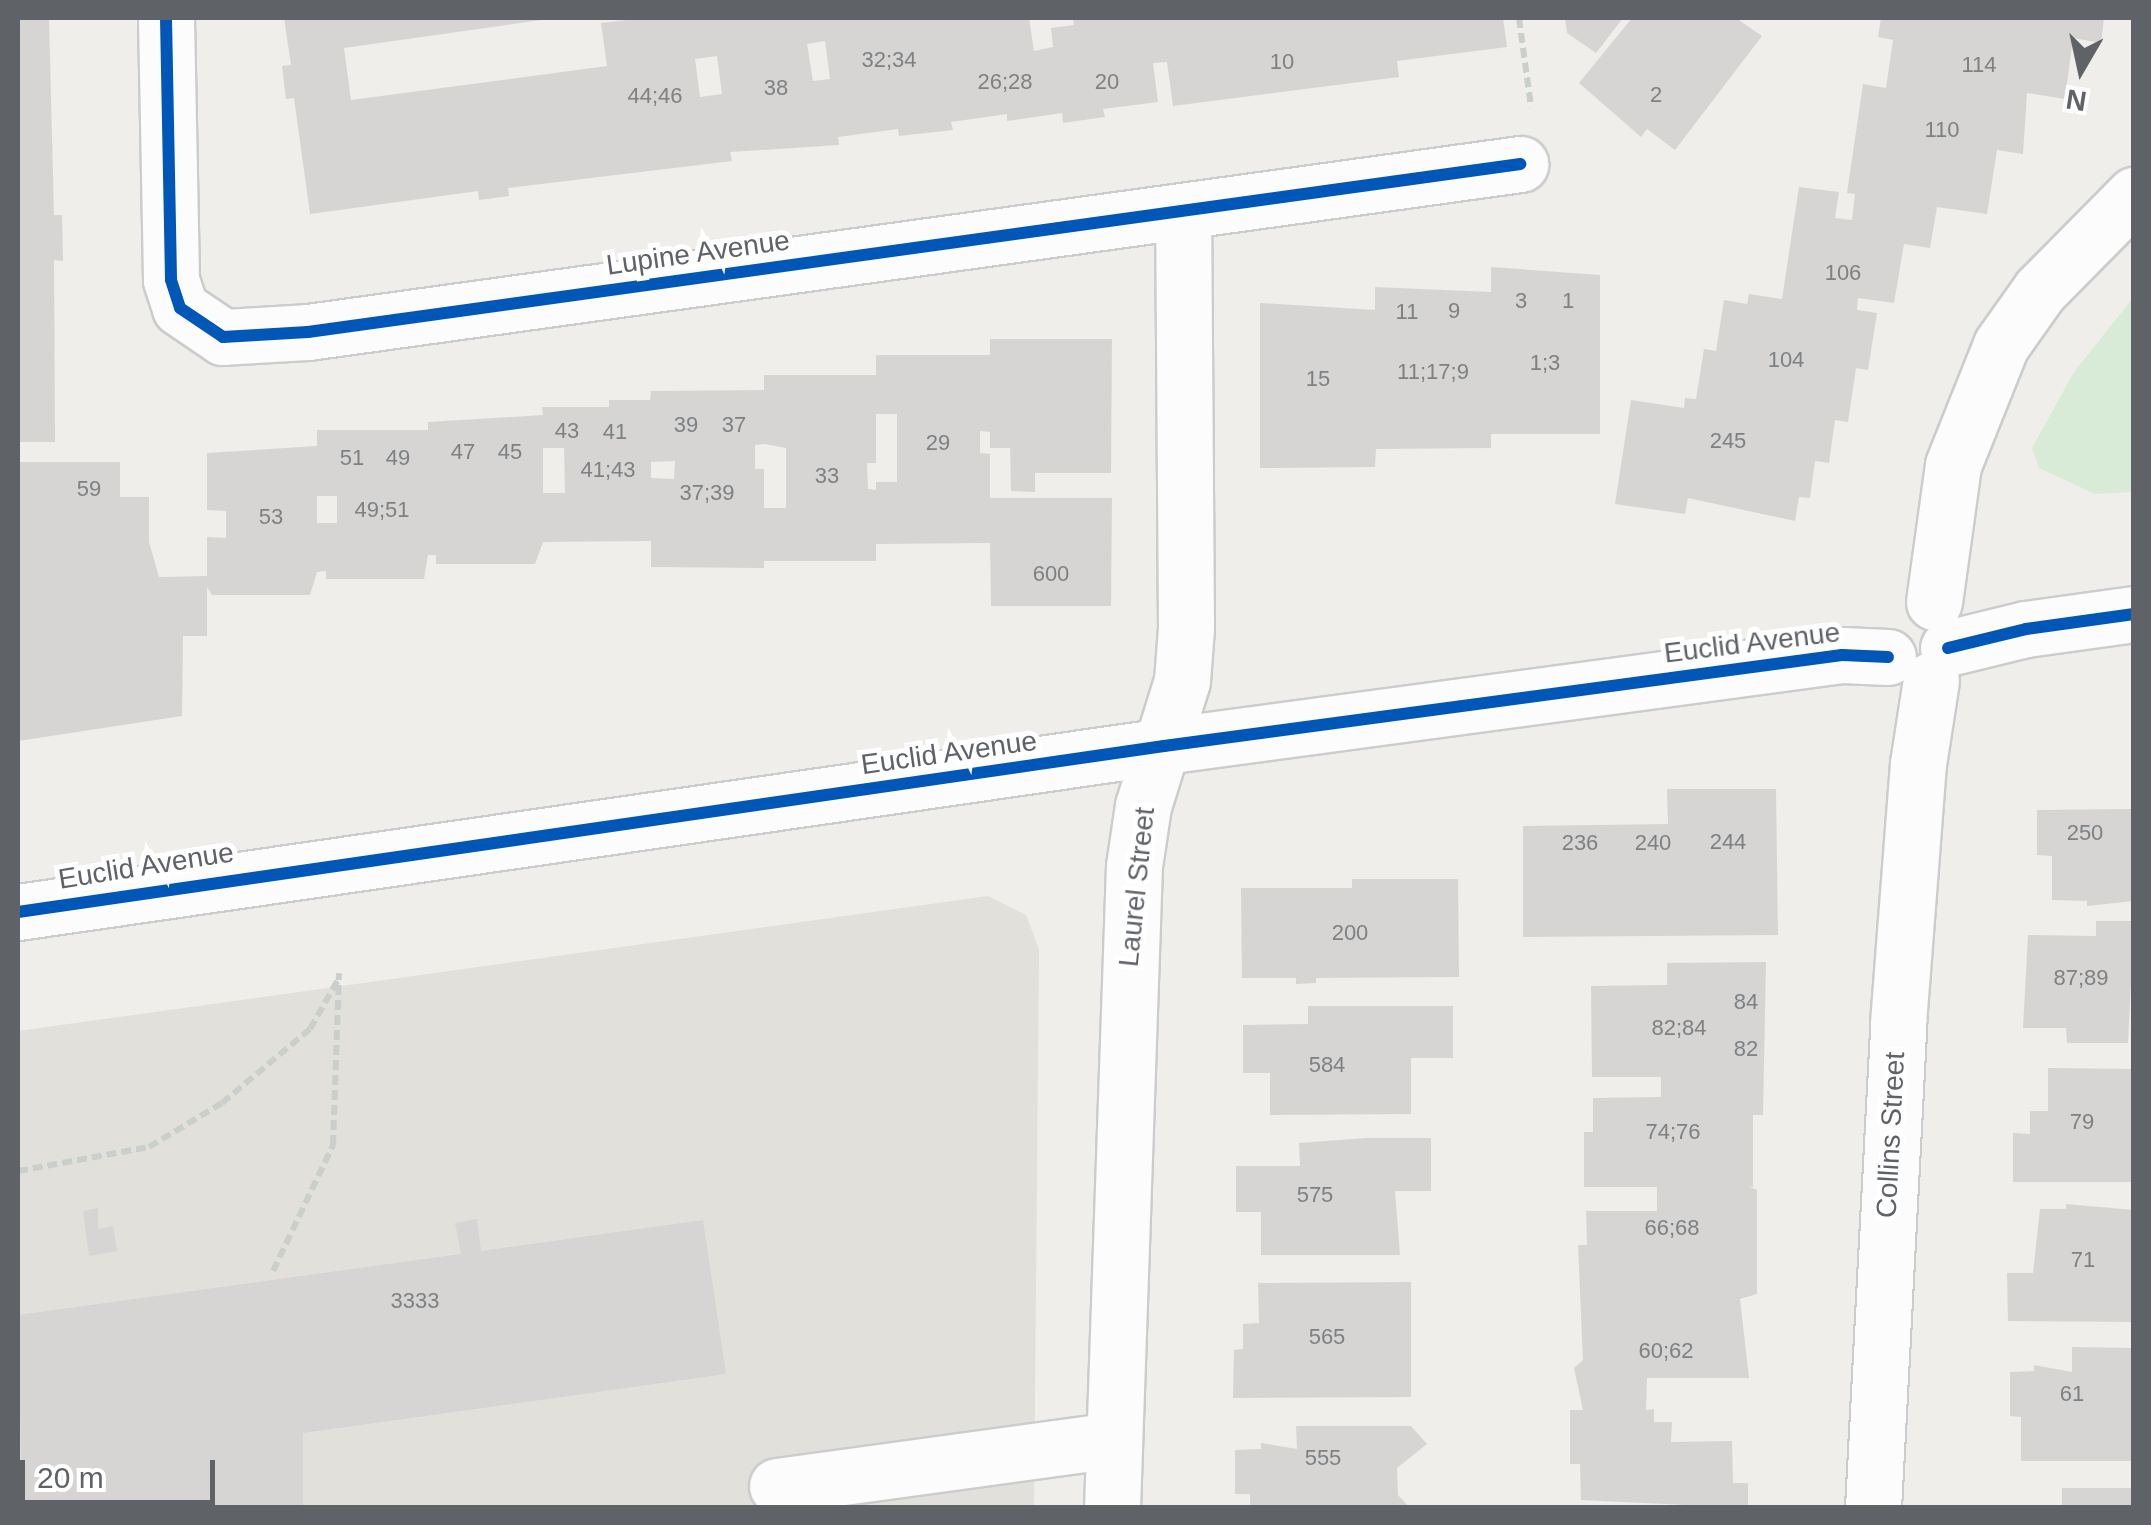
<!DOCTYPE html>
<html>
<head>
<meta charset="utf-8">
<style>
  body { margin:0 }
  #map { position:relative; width:2151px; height:1525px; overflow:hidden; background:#efeeea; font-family:Arial,sans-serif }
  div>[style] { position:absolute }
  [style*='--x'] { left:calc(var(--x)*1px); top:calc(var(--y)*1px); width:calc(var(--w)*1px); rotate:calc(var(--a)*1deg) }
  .education>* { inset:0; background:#e2e0da }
  .green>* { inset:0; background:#d8ebd6 }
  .building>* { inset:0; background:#d6d5d3; transform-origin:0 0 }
  .path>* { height:6px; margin-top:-3px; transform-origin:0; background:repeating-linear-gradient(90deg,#cacfcc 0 10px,transparent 0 15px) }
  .roads { filter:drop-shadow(2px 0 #cbcccc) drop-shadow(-2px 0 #cbcccc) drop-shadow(0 2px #cbcccc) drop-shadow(0 -2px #cbcccc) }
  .minor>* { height:55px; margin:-27.5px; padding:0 27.5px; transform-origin:27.5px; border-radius:27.5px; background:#fdfcfc }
  .cycleway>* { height:12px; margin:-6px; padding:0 6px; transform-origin:6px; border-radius:6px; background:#0057b8 }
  span { translate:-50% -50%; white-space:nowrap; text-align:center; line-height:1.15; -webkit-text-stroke:10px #fff; paint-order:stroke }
  .number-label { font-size:22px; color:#7e8184 }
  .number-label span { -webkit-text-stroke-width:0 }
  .street-label { font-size:28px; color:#5f6368 }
  .frame { position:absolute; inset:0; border:20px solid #5f6368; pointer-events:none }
  .north { position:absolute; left:2031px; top:20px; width:100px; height:100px; -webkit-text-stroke:8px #fff; paint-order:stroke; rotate:189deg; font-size:28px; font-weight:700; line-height:40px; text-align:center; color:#5f6368 }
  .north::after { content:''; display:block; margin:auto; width:35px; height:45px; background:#5f6368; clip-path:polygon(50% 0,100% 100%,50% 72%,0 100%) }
  .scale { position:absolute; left:20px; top:1460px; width:195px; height:45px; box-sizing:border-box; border:5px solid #5f6368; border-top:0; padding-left:12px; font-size:30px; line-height:35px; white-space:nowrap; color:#5f6368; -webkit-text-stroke:8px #fff; paint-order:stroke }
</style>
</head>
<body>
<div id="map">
  <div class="education">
    <div style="clip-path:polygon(988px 896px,1026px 915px,1039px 949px,1034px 1507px,18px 1508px,18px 1031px)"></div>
  </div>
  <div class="green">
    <div style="clip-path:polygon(2133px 298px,2133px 492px,2095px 494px,2039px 468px,2032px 448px,2074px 372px)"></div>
  </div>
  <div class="building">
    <div style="clip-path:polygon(18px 18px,49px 18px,54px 215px,62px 215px,63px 261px,54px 260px,55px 442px,18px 442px)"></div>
    <div style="clip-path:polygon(evenodd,284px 18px,555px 18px,344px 48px,351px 100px,607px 66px,601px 23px,644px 18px,1029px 18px,1034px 51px,1053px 47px,1051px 28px,1074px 25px,1073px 18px,1503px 18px,1507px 47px,1397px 61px,1399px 77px,1173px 106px,1167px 62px,1153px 63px,1158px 102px,1103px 109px,1105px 117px,1063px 123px,1062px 113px,1007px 121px,1007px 114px,951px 122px,953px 130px,899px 136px,898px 129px,838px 137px,839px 145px,730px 152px,732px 161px,508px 188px,509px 196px,479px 200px,478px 191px,310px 214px,294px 98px,286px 99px,282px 66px,291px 65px,284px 18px,825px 41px,830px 79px,813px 81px,807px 44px,825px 41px,284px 18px,717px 56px,722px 94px,700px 97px,695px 59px,717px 56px)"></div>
    <div style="clip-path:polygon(1565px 18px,1623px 18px,1596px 53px,1567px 33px)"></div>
    <div style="clip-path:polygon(1632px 18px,1736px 18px,1762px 36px,1675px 150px,1647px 129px,1641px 137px,1579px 83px)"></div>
    <div style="clip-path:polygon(1881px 18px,2104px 18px,2101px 43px,2073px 38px,2065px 99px,2027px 93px,2023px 154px,1997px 150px,1987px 214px,1937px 207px,1930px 248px,1904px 244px,1894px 303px,1858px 298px,1857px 310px,1877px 313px,1868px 370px,1856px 368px,1848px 422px,1835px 420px,1829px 463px,1815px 461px,1810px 498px,1799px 497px,1795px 521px,1688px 498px,1685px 514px,1615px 504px,1631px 400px,1684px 408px,1685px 398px,1696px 399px,1704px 349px,1716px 351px,1724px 300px,1747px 304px,1749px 294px,1782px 299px,1799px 187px,1839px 192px,1835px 218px,1852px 220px,1855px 194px,1847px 193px,1863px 84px,1886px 88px,1893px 40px,1878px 37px)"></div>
    <div style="clip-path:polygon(1491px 267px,1600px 275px,1600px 434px,1491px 434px,1491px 448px,1376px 449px,1375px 467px,1260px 468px,1260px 303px,1375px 310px,1375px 287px,1491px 292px)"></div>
    <div style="clip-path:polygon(evenodd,990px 339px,1112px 339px,1111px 473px,1035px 473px,1035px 492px,1011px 491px,1010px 448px,990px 448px,990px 432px,980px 431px,980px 453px,990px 454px,990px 498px,1112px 498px,1111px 606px,991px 606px,990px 543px,876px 544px,876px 561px,764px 561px,764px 568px,651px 567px,651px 541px,543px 542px,535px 564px,436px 564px,436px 555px,428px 555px,424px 579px,326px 579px,326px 571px,317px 572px,310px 595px,212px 595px,207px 587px,207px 636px,183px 636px,182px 716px,18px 741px,18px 462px,120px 462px,120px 497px,149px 497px,149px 542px,159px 577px,207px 576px,207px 537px,226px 538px,226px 511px,207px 510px,207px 453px,317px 446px,317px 430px,428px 430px,428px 422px,543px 415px,542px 407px,609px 407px,609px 400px,650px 400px,651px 391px,764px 390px,764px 375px,876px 375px,876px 355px,990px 355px,990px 339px,876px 414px,897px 414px,897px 482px,876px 482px,876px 490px,868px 489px,867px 463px,876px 463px,876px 414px,990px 339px,765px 444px,786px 448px,786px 508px,764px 508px,764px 469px,755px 469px,755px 445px,765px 444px,990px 339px,543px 448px,564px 448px,565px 493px,543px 493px,543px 448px,990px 339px,675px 461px,674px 479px,651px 478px,651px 462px,675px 461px,990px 339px,317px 496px,337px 496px,337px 523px,317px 523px,317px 496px)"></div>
    <div style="clip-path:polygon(1667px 789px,1776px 789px,1778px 935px,1523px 937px,1523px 826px,1668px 824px)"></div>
    <div style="clip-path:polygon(2134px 809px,2134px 901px,2087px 906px,2087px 901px,2052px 900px,2052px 856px,2037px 855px,2037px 810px)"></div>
    <div style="clip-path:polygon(1352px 879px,1458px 879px,1459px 977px,1316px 978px,1316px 983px,1296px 984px,1296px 978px,1242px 978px,1241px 888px,1352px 888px)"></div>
    <div style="clip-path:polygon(2096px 921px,2134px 921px,2128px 1043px,2067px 1043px,2066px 1028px,2023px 1028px,2028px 935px,2096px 936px)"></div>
    <div style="clip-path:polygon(1766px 962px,1763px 1115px,1753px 1115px,1753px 1187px,1748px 1186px,1757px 1190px,1757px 1294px,1740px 1299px,1749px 1378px,1647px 1378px,1646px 1410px,1654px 1409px,1654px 1422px,1672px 1422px,1671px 1442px,1732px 1441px,1733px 1483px,1748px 1483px,1748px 1508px,1581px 1500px,1580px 1464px,1570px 1464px,1570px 1410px,1583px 1410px,1574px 1368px,1583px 1360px,1578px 1245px,1587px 1245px,1586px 1211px,1657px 1211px,1657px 1187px,1584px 1187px,1584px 1132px,1593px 1132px,1593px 1098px,1661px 1097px,1661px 1077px,1592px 1077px,1591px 986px,1667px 985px,1667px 963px)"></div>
    <div style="clip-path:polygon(1308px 1006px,1453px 1006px,1453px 1058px,1411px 1058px,1411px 1114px,1270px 1115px,1270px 1073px,1243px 1073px,1243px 1025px,1308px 1024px)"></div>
    <div style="clip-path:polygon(2048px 1068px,2134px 1069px,2134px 1182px,2013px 1182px,2013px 1133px,2030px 1134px,2030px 1111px,2048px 1111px)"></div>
    <div style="clip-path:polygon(1366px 1138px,1431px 1138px,1431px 1191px,1395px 1191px,1400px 1255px,1261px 1255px,1261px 1212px,1236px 1212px,1236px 1166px,1300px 1166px,1299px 1143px)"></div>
    <div style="clip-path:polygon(2066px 1204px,2134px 1210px,2134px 1322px,2008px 1321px,2007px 1273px,2033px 1273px,2040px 1209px,2066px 1209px)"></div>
    <div style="clip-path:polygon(98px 1208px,98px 1229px,113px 1226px,117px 1251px,89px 1256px,83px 1211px)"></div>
    <div style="clip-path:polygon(477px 1219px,481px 1251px,703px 1220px,726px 1374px,303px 1433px,303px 1508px,22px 1508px,18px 1315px,461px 1254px,455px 1223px)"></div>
    <div style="clip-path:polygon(1411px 1282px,1411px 1397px,1233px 1398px,1234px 1350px,1243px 1349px,1243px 1324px,1259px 1323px,1258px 1283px)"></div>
    <div style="clip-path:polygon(2072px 1347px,2134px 1348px,2134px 1461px,2021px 1461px,2021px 1417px,2010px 1416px,2010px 1372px,2034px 1371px,2034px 1365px,2072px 1372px)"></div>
    <div style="clip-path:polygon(1296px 1426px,1411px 1426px,1427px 1444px,1397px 1468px,1398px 1495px,1410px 1508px,1250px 1508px,1250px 1494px,1235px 1494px,1235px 1450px,1261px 1449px,1261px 1443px,1297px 1449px)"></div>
    <div style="left:2062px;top:1488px;width:72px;height:20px"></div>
  </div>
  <div class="path">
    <div style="--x:1519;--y:18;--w:90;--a:82.3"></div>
    <div style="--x:18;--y:1171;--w:133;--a:-10.4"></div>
    <div style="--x:149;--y:1147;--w:85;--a:-31.1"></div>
    <div style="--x:222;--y:1103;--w:115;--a:-40.1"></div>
    <div style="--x:310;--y:1029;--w:59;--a:-60.4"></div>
    <div style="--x:273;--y:1271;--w:140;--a:-64.5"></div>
    <div style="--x:333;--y:1145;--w:172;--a:-88"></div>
  </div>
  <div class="roads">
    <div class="minor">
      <div style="--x:166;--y:18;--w:262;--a:88.9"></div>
      <div style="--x:171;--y:280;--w:29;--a:72"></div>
      <div style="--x:180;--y:308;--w:52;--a:34"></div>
      <div style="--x:223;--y:337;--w:85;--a:-3.4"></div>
      <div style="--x:308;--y:332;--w:1224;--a:-7.89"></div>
      <div style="--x:1934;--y:602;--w:138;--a:-82.1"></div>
      <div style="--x:1953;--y:465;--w:129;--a:-68.2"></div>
      <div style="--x:2001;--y:345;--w:67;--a:-54.7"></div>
      <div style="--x:2040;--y:290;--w:134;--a:-45.3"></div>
      <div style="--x:1948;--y:648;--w:80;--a:-13.7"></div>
      <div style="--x:2026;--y:629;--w:109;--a:-7.9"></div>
      <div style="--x:18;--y:912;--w:1158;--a:-8.24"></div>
      <div style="--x:1164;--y:746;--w:684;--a:-7.64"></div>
      <div style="--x:1842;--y:655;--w:46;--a:2.5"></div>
      <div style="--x:777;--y:1486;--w:338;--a:-7.8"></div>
      <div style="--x:1112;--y:1508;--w:642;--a:-88.04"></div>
      <div style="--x:1134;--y:866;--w:61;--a:-81.5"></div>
      <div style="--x:1143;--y:806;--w:131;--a:-72.7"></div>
      <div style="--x:1182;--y:681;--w:53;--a:-85.7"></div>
      <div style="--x:1186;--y:628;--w:417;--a:-90.4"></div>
      <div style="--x:1873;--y:1508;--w:486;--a:-87"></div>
      <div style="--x:1898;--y:1023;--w:260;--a:-85.6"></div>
      <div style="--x:1918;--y:764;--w:85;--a:-81.2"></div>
    </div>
  </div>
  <div class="cycleway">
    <div style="--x:166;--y:18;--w:262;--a:88.9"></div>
    <div style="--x:171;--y:280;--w:29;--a:72"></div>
    <div style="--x:180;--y:308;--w:52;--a:34"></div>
    <div style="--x:223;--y:337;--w:85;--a:-3.4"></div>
    <div style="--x:308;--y:332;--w:1224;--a:-7.89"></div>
    <div style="--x:1948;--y:648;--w:80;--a:-13.7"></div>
    <div style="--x:2026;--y:629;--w:109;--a:-7.9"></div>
    <div style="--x:18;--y:912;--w:1158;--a:-8.24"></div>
    <div style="--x:1164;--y:746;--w:684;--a:-7.64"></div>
    <div style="--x:1842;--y:655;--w:46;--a:2.5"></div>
  </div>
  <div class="number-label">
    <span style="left:889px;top:60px">32;34</span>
    <span style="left:1282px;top:62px">10</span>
    <span style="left:1979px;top:65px">114</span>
    <span style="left:1005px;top:82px">26;28</span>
    <span style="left:1107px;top:82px">20</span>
    <span style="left:776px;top:88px">38</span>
    <span style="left:1656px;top:95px">2</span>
    <span style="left:655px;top:96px">44;46</span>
    <span style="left:1942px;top:130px">110</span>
    <span style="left:1843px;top:273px">106</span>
    <span style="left:1521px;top:301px">3</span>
    <span style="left:1568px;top:301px">1</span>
    <span style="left:1454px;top:311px">9</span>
    <span style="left:1407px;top:312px">11</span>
    <span style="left:1786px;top:360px">104</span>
    <span style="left:1545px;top:363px">1;3</span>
    <span style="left:1433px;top:372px">11;17;9</span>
    <span style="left:1318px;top:379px">15</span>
    <span style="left:686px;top:425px">39</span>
    <span style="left:734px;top:425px">37</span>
    <span style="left:567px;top:431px">43</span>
    <span style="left:615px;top:432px">41</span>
    <span style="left:1728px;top:441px">245</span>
    <span style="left:938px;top:443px">29</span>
    <span style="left:463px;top:452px">47</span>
    <span style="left:510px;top:452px">45</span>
    <span style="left:352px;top:458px">51</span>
    <span style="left:398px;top:458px">49</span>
    <span style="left:608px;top:470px">41;43</span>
    <span style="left:827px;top:476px">33</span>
    <span style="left:89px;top:489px">59</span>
    <span style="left:707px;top:493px">37;39</span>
    <span style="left:382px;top:510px">49;51</span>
    <span style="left:271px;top:517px">53</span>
    <span style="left:1051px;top:574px">600</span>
    <span style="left:2085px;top:833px">250</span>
    <span style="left:1728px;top:842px">244</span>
    <span style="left:1580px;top:843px">236</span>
    <span style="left:1653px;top:843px">240</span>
    <span style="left:1350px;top:933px">200</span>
    <span style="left:2081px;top:978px">87;89</span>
    <span style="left:1746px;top:1002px">84</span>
    <span style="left:1679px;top:1028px">82;84</span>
    <span style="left:1746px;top:1049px">82</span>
    <span style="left:1327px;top:1065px">584</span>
    <span style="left:2082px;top:1122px">79</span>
    <span style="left:1673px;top:1132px">74;76</span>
    <span style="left:1315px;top:1195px">575</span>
    <span style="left:1672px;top:1228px">66;68</span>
    <span style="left:2083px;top:1260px">71</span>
    <span style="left:415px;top:1301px">3333</span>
    <span style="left:1327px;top:1337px">565</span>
    <span style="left:1666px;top:1351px">60;62</span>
    <span style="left:2072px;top:1394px">61</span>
    <span style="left:1323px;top:1458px">555</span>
  </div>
  <div class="street-label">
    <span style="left:698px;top:253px;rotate:-8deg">Lupine Avenue</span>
    <span style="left:1752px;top:643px;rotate:-7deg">Euclid Avenue</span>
    <span style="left:949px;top:753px;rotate:-8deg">Euclid Avenue</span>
    <span style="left:146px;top:866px;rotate:-9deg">Euclid Avenue</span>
    <span style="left:1137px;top:887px;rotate:-84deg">Laurel Street</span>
    <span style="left:1891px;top:1135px;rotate:-87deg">Collins Street</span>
  </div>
  <div class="frame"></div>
  <div class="north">N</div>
  <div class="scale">20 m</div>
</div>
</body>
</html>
